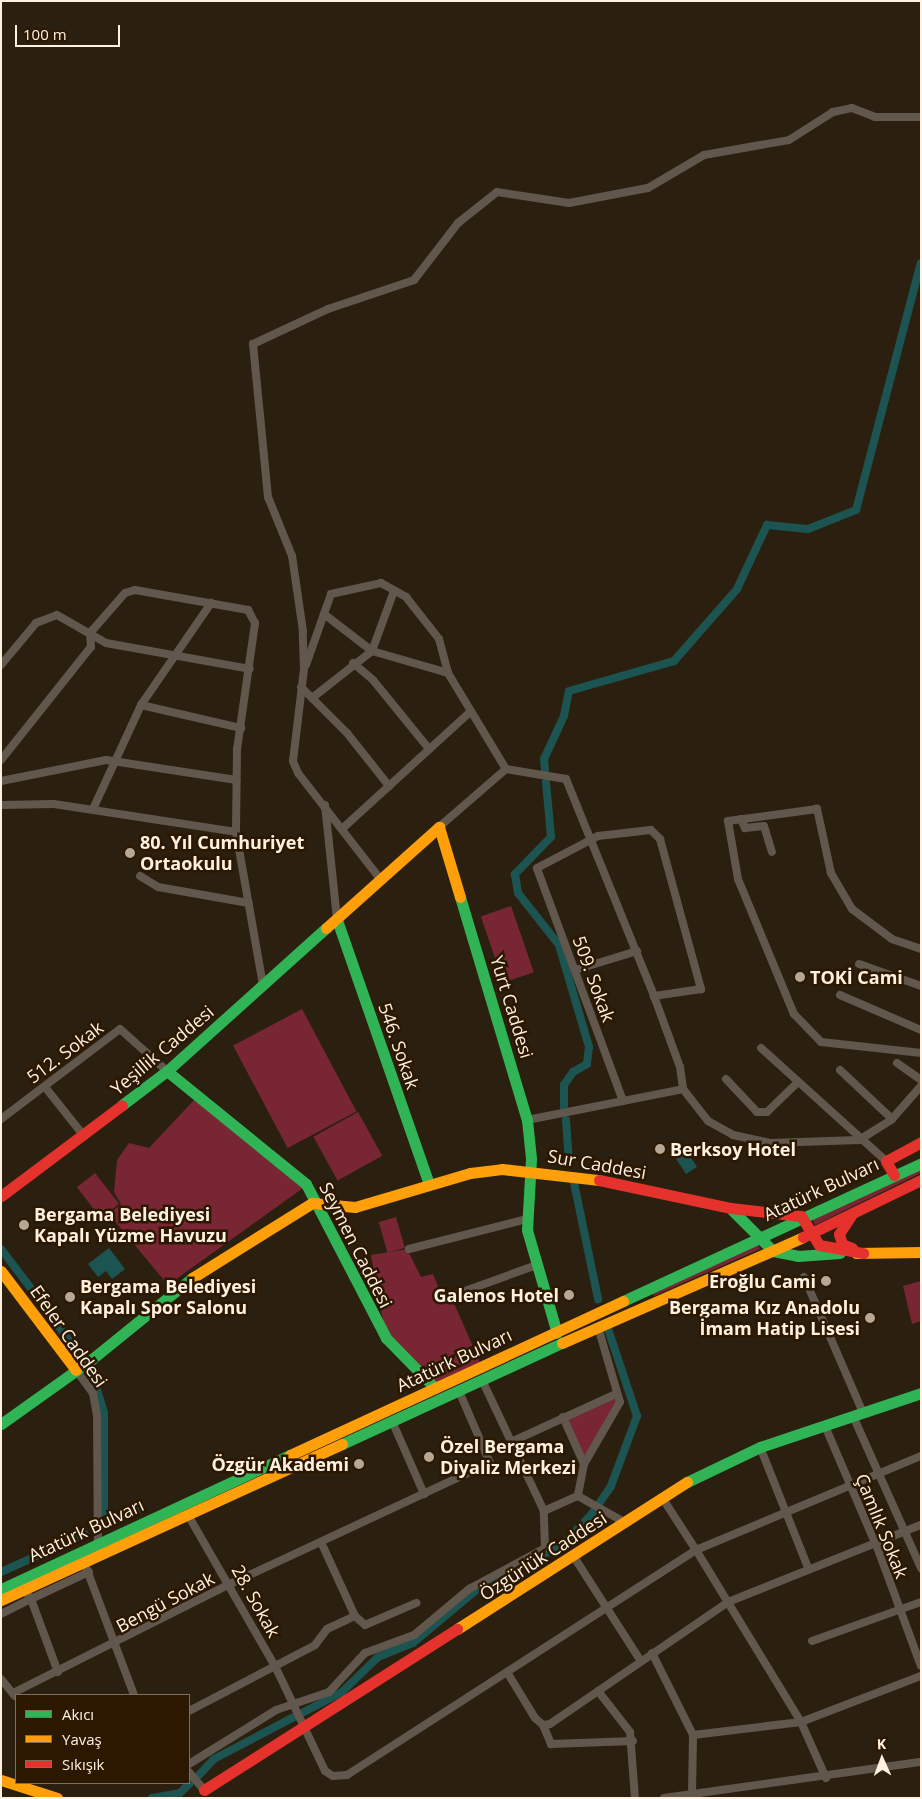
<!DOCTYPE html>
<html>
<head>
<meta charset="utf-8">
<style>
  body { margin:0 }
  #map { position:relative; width:922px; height:1799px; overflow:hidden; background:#2b200f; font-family:"Open Sans",sans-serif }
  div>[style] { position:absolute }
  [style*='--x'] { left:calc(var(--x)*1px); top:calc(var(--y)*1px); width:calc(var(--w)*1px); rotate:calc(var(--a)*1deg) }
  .green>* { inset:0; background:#782633; transform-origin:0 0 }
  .water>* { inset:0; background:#1c5451; transform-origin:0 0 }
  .canal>* { height:8px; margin:-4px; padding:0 4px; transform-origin:4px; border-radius:4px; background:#1c5451 }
  .street>* { height:8px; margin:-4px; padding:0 4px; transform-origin:4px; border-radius:4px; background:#61574c }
  .fast>* { height:11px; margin:-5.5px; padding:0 5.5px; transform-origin:5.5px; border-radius:5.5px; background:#30b455 }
  .slow>* { height:11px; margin:-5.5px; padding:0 5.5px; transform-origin:5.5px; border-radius:5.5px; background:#ff9f0a }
  .jam>* { height:11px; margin:-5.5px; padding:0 5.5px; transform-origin:5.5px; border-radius:5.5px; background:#e5322d }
  .dots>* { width:14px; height:14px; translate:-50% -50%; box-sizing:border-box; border:2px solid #2c1800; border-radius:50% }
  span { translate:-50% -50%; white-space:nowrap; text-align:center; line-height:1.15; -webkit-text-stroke:5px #2c1800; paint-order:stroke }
  .poi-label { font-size:18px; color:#fff1e0; font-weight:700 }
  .left { translate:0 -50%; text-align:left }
  .right { translate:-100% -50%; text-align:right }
  .street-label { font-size:18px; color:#fff1e0 }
  .frame { position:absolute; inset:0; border:2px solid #fff1e0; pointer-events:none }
  .legend { position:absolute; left:15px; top:1694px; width:175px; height:90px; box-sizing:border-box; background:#2c1800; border:1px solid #806f5a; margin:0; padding:6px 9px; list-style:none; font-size:15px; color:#fff1e0 }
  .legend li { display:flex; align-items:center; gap:10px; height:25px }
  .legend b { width:25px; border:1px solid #806f5a }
  .north { position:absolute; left:857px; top:1734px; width:50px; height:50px; -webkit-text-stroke:4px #2c1800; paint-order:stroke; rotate:358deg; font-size:14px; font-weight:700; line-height:20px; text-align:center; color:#fff1e0 }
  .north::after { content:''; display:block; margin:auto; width:18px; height:22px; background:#fff1e0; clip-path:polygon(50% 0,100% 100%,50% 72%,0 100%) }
  .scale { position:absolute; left:15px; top:25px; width:105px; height:22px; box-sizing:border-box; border:2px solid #fff1e0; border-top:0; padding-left:6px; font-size:15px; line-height:18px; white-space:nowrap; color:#fff1e0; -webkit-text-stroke:4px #2c1800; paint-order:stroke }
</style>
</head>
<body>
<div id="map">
  <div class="green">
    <div style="left:511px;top:906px;width:70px;height:32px;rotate:71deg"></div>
    <div style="left:302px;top:1009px;width:116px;height:78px;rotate:62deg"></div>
    <div style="clip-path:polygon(195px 1099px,303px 1188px,168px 1285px,109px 1214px,121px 1204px,114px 1192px,117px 1160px,129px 1143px,149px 1148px)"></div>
    <div style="left:358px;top:1112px;width:50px;height:51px;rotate:61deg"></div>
    <div style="clip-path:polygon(921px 1169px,921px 1173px,815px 1225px,811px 1217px)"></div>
    <div style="left:95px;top:1173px;width:39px;height:23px;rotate:52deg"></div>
    <div style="left:396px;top:1217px;width:32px;height:18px;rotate:74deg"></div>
    <div style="clip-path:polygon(757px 1242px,760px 1249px,654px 1296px,652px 1293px)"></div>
    <div style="clip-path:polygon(407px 1249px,421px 1277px,433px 1274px,441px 1294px,449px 1292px,482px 1367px,435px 1388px,386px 1338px,371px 1255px)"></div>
    <div style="clip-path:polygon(921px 1281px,921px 1321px,912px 1324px,903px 1286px)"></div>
    <div style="clip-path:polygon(616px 1394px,620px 1402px,584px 1464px,563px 1418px)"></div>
  </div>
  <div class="water">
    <div style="left:683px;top:1146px;width:25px;height:13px;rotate:56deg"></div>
    <div style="clip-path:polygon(109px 1248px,125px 1269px,112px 1279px,106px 1271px,98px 1277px,88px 1264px)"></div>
  </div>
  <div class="canal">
    <div style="--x:545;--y:770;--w:11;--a:-95"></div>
    <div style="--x:544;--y:759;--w:47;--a:-65.1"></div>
    <div style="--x:564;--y:716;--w:25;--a:-79"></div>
    <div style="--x:569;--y:691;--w:109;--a:-15.9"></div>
    <div style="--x:674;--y:661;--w:96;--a:-48.8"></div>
    <div style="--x:737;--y:589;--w:71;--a:-64.9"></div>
    <div style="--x:767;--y:525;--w:41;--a:5.6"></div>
    <div style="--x:808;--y:529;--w:52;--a:-21.6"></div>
    <div style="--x:856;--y:510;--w:255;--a:-75.3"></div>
    <div style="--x:546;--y:782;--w:55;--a:84.8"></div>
    <div style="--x:551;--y:837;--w:52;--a:134.2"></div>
    <div style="--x:515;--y:874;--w:19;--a:81"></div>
    <div style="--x:518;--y:893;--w:66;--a:51.7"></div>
    <div style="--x:559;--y:945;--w:106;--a:73.6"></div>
    <div style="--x:589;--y:1047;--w:17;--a:97"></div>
    <div style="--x:587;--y:1064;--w:16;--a:150"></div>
    <div style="--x:573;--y:1072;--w:16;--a:125"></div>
    <div style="--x:564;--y:1085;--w:23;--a:90"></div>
    <div style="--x:566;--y:1120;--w:39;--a:86"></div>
    <div style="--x:573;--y:1178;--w:124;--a:78.3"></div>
    <div style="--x:1;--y:1249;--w:63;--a:52.8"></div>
    <div style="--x:45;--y:1307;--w:60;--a:54.5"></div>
    <div style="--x:94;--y:1380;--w:34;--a:73"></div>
    <div style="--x:104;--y:1413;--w:113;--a:90"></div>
    <div style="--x:100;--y:1527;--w:43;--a:-23.6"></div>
    <div style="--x:1;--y:1572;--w:92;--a:-24.3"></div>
    <div style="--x:304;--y:1712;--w:43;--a:-27.8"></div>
    <div style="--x:342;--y:1692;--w:50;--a:-44.2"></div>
    <div style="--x:378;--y:1657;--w:38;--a:-22"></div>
    <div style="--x:413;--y:1643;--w:81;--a:-40"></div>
    <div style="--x:475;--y:1591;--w:100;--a:-28.1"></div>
    <div style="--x:563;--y:1544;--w:40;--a:-46"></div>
    <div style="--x:591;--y:1515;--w:35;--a:-55"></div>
    <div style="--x:611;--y:1486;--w:75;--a:-69.6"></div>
    <div style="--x:637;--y:1416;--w:92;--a:-108.4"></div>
    <div style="--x:199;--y:1775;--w:22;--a:-47"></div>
    <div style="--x:214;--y:1759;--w:90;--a:-27.7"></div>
    <div style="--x:152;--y:1798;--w:28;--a:-10"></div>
    <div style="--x:180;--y:1793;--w:14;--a:-45"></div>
  </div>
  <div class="street">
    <div style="--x:324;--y:614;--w:61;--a:37.6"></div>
    <div style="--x:372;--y:651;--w:79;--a:16.1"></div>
    <div style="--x:353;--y:663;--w:26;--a:40"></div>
    <div style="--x:373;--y:680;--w:89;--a:50.9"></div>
    <div style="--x:1;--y:665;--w:55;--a:-50.2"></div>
    <div style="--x:36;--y:623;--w:22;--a:-21"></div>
    <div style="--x:57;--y:615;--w:56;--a:29.7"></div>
    <div style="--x:106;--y:643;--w:146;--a:10.2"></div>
    <div style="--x:306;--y:665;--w:75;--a:-70.6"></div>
    <div style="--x:331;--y:594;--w:51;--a:-12.4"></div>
    <div style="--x:381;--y:583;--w:29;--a:29"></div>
    <div style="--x:406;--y:597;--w:53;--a:51.8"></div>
    <div style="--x:439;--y:639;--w:35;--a:75"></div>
    <div style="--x:448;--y:673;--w:112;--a:58.9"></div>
    <div style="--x:506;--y:769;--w:61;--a:9.5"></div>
    <div style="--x:566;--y:779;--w:234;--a:67.9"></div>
    <div style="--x:301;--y:687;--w:65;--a:45"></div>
    <div style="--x:347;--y:733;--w:68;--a:51.6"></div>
    <div style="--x:312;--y:698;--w:76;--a:-38.1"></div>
    <div style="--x:372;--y:651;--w:64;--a:-69.9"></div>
    <div style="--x:141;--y:705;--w:103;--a:13"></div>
    <div style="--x:1;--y:760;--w:144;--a:-51.5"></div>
    <div style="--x:91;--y:647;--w:14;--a:-94"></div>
    <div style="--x:90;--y:633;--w:53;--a:-48.8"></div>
    <div style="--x:125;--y:593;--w:10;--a:-17"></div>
    <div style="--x:135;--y:590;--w:115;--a:10"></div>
    <div style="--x:248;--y:610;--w:15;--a:62"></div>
    <div style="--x:255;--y:623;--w:127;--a:98.1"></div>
    <div style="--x:237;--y:749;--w:83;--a:90.7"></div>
    <div style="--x:236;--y:832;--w:155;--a:80"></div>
    <div style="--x:1;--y:781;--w:107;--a:-11.3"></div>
    <div style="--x:106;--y:760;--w:132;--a:8.7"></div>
    <div style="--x:1;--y:805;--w:53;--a:-1.1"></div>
    <div style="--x:54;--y:804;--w:184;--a:8.7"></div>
    <div style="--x:325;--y:805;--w:116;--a:84"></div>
    <div style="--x:93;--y:809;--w:115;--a:-65.2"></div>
    <div style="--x:141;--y:705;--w:124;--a:-55.5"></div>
    <div style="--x:741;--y:819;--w:10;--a:66"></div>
    <div style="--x:745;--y:828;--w:19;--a:-6"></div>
    <div style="--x:764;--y:826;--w:27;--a:73"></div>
    <div style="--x:439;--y:827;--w:89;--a:-40.9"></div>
    <div style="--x:343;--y:828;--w:173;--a:-42.4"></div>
    <div style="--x:140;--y:876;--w:21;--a:31"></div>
    <div style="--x:158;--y:887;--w:92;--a:10"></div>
    <div style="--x:381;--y:880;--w:135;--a:-127.8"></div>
    <div style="--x:298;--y:773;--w:13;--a:-113"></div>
    <div style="--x:293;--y:761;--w:93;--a:-83.2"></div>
    <div style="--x:304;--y:669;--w:38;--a:-92"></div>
    <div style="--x:303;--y:631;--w:76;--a:-98.3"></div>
    <div style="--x:292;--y:556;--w:64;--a:-112.1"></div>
    <div style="--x:268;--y:497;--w:154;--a:-95.6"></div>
    <div style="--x:253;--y:344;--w:83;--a:-25"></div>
    <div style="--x:328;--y:309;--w:91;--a:-18.6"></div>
    <div style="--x:414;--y:280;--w:72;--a:-52.3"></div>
    <div style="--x:458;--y:223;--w:50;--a:-38.5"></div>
    <div style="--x:497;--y:192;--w:73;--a:8.7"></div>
    <div style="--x:569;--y:203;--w:80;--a:-10.8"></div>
    <div style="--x:648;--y:188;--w:65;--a:-30.5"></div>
    <div style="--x:704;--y:155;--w:86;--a:-10"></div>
    <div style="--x:789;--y:140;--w:52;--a:-32.5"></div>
    <div style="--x:833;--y:112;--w:19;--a:-12"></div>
    <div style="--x:852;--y:108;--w:25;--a:21"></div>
    <div style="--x:875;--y:117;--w:46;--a:0"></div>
    <div style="--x:921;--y:949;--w:31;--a:-161"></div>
    <div style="--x:892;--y:939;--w:50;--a:-143.1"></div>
    <div style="--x:852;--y:909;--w:42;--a:-120.3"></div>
    <div style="--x:831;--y:873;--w:66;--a:-102.3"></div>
    <div style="--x:817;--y:809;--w:90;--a:172.3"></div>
    <div style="--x:728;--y:821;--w:59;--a:80.2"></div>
    <div style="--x:738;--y:879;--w:146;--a:67.5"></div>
    <div style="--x:794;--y:1014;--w:39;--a:46"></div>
    <div style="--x:821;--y:1042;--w:101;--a:6.3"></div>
    <div style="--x:859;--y:964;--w:66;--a:19.5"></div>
    <div style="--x:575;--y:970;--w:65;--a:-17"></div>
    <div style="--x:840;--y:995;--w:88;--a:23.4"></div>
    <div style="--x:761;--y:1048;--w:169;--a:42.1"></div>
    <div style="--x:897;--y:1063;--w:29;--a:35"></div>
    <div style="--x:840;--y:1070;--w:71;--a:43.3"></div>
    <div style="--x:726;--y:1079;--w:45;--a:46.8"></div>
    <div style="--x:757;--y:1112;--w:10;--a:0"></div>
    <div style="--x:767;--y:1112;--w:43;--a:-44.1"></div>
    <div style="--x:45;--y:1087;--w:63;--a:51.5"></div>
    <div style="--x:623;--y:1101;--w:248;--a:-110.3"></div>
    <div style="--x:537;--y:868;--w:69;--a:-27.7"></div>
    <div style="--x:598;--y:836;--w:53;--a:-6.5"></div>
    <div style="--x:651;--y:830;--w:13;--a:45"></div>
    <div style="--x:660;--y:839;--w:156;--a:74.7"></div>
    <div style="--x:701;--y:989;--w:48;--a:171.5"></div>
    <div style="--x:654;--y:996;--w:76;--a:69.9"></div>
    <div style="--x:680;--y:1067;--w:22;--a:82"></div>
    <div style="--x:683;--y:1089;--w:41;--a:52"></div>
    <div style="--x:708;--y:1121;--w:29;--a:29"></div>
    <div style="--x:733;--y:1135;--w:39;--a:12"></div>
    <div style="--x:771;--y:1143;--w:88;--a:-2"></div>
    <div style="--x:859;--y:1140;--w:39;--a:-32"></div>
    <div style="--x:892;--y:1119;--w:44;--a:-48.7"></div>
    <div style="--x:1;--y:1119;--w:149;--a:-37.1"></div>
    <div style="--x:120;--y:1029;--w:63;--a:41.8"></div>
    <div style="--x:527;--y:1120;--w:159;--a:-11.2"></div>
    <div style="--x:409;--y:1249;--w:122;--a:-14.3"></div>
    <div style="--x:804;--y:1277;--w:148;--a:66.5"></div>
    <div style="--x:451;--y:1296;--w:88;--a:-19.9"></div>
    <div style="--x:598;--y:1327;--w:78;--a:73.7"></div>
    <div style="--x:620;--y:1402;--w:72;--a:120.1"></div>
    <div style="--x:584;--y:1464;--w:33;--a:101"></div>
    <div style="--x:578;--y:1496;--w:55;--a:29.4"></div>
    <div style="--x:76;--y:1370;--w:29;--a:54"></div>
    <div style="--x:93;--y:1393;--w:23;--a:80"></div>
    <div style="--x:97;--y:1416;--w:129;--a:89.6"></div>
    <div style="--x:482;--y:1380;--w:145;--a:64.7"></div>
    <div style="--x:544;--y:1511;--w:37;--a:-24"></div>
    <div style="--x:853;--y:1416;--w:167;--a:65.9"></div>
    <div style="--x:563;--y:1417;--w:51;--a:65.9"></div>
    <div style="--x:392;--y:1421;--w:80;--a:66.3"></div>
    <div style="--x:825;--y:1426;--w:137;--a:66.8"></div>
    <div style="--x:879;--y:1552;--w:121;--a:69.8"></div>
    <div style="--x:511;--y:1442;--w:115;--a:-24.6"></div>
    <div style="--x:760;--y:1447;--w:132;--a:68.3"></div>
    <div style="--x:188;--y:1515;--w:174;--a:60.1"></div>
    <div style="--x:275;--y:1666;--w:116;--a:64.5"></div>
    <div style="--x:325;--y:1771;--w:9;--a:32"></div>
    <div style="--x:333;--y:1776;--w:14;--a:-4"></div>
    <div style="--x:347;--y:1775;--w:415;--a:-32.8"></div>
    <div style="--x:696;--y:1550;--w:61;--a:-122.9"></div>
    <div style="--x:574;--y:1557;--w:122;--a:57.3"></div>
    <div style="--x:84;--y:1562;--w:142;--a:69.4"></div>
    <div style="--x:1;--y:1614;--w:34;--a:-27"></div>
    <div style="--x:31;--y:1599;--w:5;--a:-127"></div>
    <div style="--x:355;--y:1616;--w:13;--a:42"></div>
    <div style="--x:365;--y:1625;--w:56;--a:-23.3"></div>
    <div style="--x:812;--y:1641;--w:116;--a:-19.7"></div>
    <div style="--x:652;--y:1653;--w:92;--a:63.4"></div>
    <div style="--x:693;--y:1735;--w:109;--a:-6.9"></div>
    <div style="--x:801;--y:1722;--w:129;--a:-21"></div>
    <div style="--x:58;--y:1672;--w:78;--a:-110.3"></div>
    <div style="--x:31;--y:1599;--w:64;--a:-25"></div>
    <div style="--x:507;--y:1672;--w:54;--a:58.7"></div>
    <div style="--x:535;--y:1718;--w:11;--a:41"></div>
    <div style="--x:543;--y:1725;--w:7;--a:-8"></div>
    <div style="--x:550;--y:1724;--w:216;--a:-34.4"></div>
    <div style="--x:728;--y:1602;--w:208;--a:-21.8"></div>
    <div style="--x:1;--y:1679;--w:22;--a:51"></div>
    <div style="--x:598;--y:1691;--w:52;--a:52"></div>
    <div style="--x:630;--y:1732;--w:66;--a:85.7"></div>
    <div style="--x:13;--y:1693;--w:243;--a:-26.7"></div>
    <div style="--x:230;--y:1584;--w:287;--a:-25"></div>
    <div style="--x:490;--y:1463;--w:78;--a:-113.3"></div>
    <div style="--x:189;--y:1711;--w:142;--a:-27.6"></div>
    <div style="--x:315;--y:1645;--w:20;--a:-53"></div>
    <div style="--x:327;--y:1629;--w:31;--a:-25"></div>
    <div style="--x:355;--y:1616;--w:81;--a:-114.7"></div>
    <div style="--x:543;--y:1725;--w:21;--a:67"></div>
    <div style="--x:551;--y:1744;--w:82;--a:-2.1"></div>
    <div style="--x:189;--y:1764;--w:102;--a:-31.8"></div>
    <div style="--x:276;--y:1710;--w:56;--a:-18.8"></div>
    <div style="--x:329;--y:1692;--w:53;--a:-47.3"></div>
    <div style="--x:365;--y:1653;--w:52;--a:-20.2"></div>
    <div style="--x:414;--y:1635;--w:72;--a:-39.9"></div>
    <div style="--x:469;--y:1589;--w:86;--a:-28.3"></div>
    <div style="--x:545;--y:1548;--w:37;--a:-92"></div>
    <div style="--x:189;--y:1772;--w:23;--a:50"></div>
    <div style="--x:826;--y:1778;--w:61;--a:-114.1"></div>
    <div style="--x:801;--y:1722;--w:202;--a:-121.4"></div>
    <div style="--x:696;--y:1550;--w:244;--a:-22.7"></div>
    <div style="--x:692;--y:1794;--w:59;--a:-89"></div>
    <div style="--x:664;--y:1798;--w:260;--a:-8"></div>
  </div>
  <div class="fast">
    <div style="--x:460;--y:897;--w:233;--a:73.3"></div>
    <div style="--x:527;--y:1120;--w:39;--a:84"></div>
    <div style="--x:531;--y:1159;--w:71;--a:93.2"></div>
    <div style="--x:527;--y:1230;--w:107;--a:73.8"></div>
    <div style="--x:337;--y:920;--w:280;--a:70.8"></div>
    <div style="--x:167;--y:1071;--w:179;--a:39.1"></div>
    <div style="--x:306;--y:1184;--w:174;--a:62.5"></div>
    <div style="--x:386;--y:1338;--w:70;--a:45.6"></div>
    <div style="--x:122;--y:1105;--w:56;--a:-37.1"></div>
    <div style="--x:167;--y:1071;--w:214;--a:-42"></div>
    <div style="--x:732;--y:1210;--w:58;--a:45"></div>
    <div style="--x:773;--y:1251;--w:25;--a:11"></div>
    <div style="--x:798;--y:1256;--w:42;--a:-4.1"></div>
    <div style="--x:623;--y:1301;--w:328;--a:-24.8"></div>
    <div style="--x:1;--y:1424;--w:112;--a:-35.5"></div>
    <div style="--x:92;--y:1359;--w:129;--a:-39"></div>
    <div style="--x:342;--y:1444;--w:242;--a:-24.7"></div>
    <div style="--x:687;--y:1482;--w:81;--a:-25.6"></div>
    <div style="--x:760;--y:1447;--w:170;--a:-18.5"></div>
    <div style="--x:1;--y:1589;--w:319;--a:-24.9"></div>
  </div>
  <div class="slow">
    <div style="--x:326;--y:928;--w:152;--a:-41.8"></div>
    <div style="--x:439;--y:827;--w:73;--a:73.3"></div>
    <div style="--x:312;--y:1203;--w:43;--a:5.3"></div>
    <div style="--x:355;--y:1207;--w:120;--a:-16.5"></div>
    <div style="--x:470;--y:1173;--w:32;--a:-7"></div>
    <div style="--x:502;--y:1169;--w:98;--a:6.5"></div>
    <div style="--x:856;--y:1253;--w:65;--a:-0.9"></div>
    <div style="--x:1;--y:1271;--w:124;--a:52.9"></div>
    <div style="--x:192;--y:1278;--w:142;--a:-32"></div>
    <div style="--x:562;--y:1343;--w:263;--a:-23.7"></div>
    <div style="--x:290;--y:1455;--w:367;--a:-24.8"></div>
    <div style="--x:1;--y:1600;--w:375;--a:-24.6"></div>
    <div style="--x:457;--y:1629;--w:273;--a:-32.6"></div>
    <div style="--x:1;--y:1780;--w:59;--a:17.8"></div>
  </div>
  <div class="jam">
    <div style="--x:894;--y:1175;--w:16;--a:-120"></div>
    <div style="--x:886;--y:1161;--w:40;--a:-28"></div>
    <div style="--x:599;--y:1180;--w:135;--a:12"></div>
    <div style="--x:731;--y:1208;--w:70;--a:6.5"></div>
    <div style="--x:801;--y:1216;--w:34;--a:58"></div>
    <div style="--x:819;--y:1245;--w:45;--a:10.3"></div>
    <div style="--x:1;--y:1196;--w:151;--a:-36.9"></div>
    <div style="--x:852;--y:1214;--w:24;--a:123"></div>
    <div style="--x:839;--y:1234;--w:10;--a:73"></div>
    <div style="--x:842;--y:1244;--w:11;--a:22"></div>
    <div style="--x:803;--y:1237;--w:131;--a:-25.8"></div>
    <div style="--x:204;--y:1790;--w:300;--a:-32.5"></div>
  </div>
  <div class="dots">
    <div style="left:130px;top:853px;background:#b5a897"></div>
    <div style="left:800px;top:977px;background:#b5a897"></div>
    <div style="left:660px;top:1149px;background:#b5a897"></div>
    <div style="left:24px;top:1225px;background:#b5a897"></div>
    <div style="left:826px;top:1281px;background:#b5a897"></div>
    <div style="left:569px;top:1295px;background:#b5a897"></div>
    <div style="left:70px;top:1297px;background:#b5a897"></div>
    <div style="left:870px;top:1318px;background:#b5a897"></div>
    <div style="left:429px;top:1457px;background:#b5a897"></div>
    <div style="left:359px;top:1464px;background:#b5a897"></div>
  </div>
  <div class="poi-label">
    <span class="left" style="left:140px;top:853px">80. Yıl Cumhuriyet<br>Ortaokulu</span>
    <span class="left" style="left:810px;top:977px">TOKİ Cami</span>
    <span class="left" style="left:670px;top:1149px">Berksoy Hotel</span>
    <span class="left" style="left:34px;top:1225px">Bergama Belediyesi<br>Kapalı Yüzme Havuzu</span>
    <span class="right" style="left:816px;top:1281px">Eroğlu Cami</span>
    <span class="left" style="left:80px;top:1297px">Bergama Belediyesi<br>Kapalı Spor Salonu</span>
    <span class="right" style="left:559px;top:1295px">Galenos Hotel</span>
    <span class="right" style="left:860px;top:1318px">Bergama Kız Anadolu<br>İmam Hatip Lisesi</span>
    <span class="left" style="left:440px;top:1457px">Özel Bergama<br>Diyaliz Merkezi</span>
    <span class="right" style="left:349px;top:1464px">Özgür Akademi</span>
  </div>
  <div class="street-label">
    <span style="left:594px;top:979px;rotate:70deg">509. Sokak</span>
    <span style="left:512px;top:1007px;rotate:73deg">Yurt Caddesi</span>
    <span style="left:399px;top:1046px;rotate:71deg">546. Sokak</span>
    <span style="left:162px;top:1050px;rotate:-40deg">Yeşillik Caddesi</span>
    <span style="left:65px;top:1052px;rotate:-37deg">512. Sokak</span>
    <span style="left:597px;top:1164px;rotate:10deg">Sur Caddesi</span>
    <span style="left:821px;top:1189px;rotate:-25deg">Atatürk Bulvarı</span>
    <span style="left:356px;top:1245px;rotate:63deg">Seymen Caddesi</span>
    <span style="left:69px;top:1336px;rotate:55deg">Efeler Caddesi</span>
    <span style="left:454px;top:1360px;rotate:-25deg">Atatürk Bulvarı</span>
    <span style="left:882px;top:1526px;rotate:68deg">Çamlık Sokak</span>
    <span style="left:86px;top:1530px;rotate:-25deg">Atatürk Bulvarı</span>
    <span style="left:543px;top:1556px;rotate:-33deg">Özgürlük Caddesi</span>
    <span style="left:256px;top:1601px;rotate:61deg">28. Sokak</span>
    <span style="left:165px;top:1602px;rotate:-28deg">Bengü Sokak</span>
  </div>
  <div class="frame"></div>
  <ul class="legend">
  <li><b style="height:6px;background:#30b455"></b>Akıcı</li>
  <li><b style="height:6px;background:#ff9f0a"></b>Yavaş</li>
  <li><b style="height:6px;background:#e5322d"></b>Sıkışık</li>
  </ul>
  <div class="north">K</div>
  <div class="scale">100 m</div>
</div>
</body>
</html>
